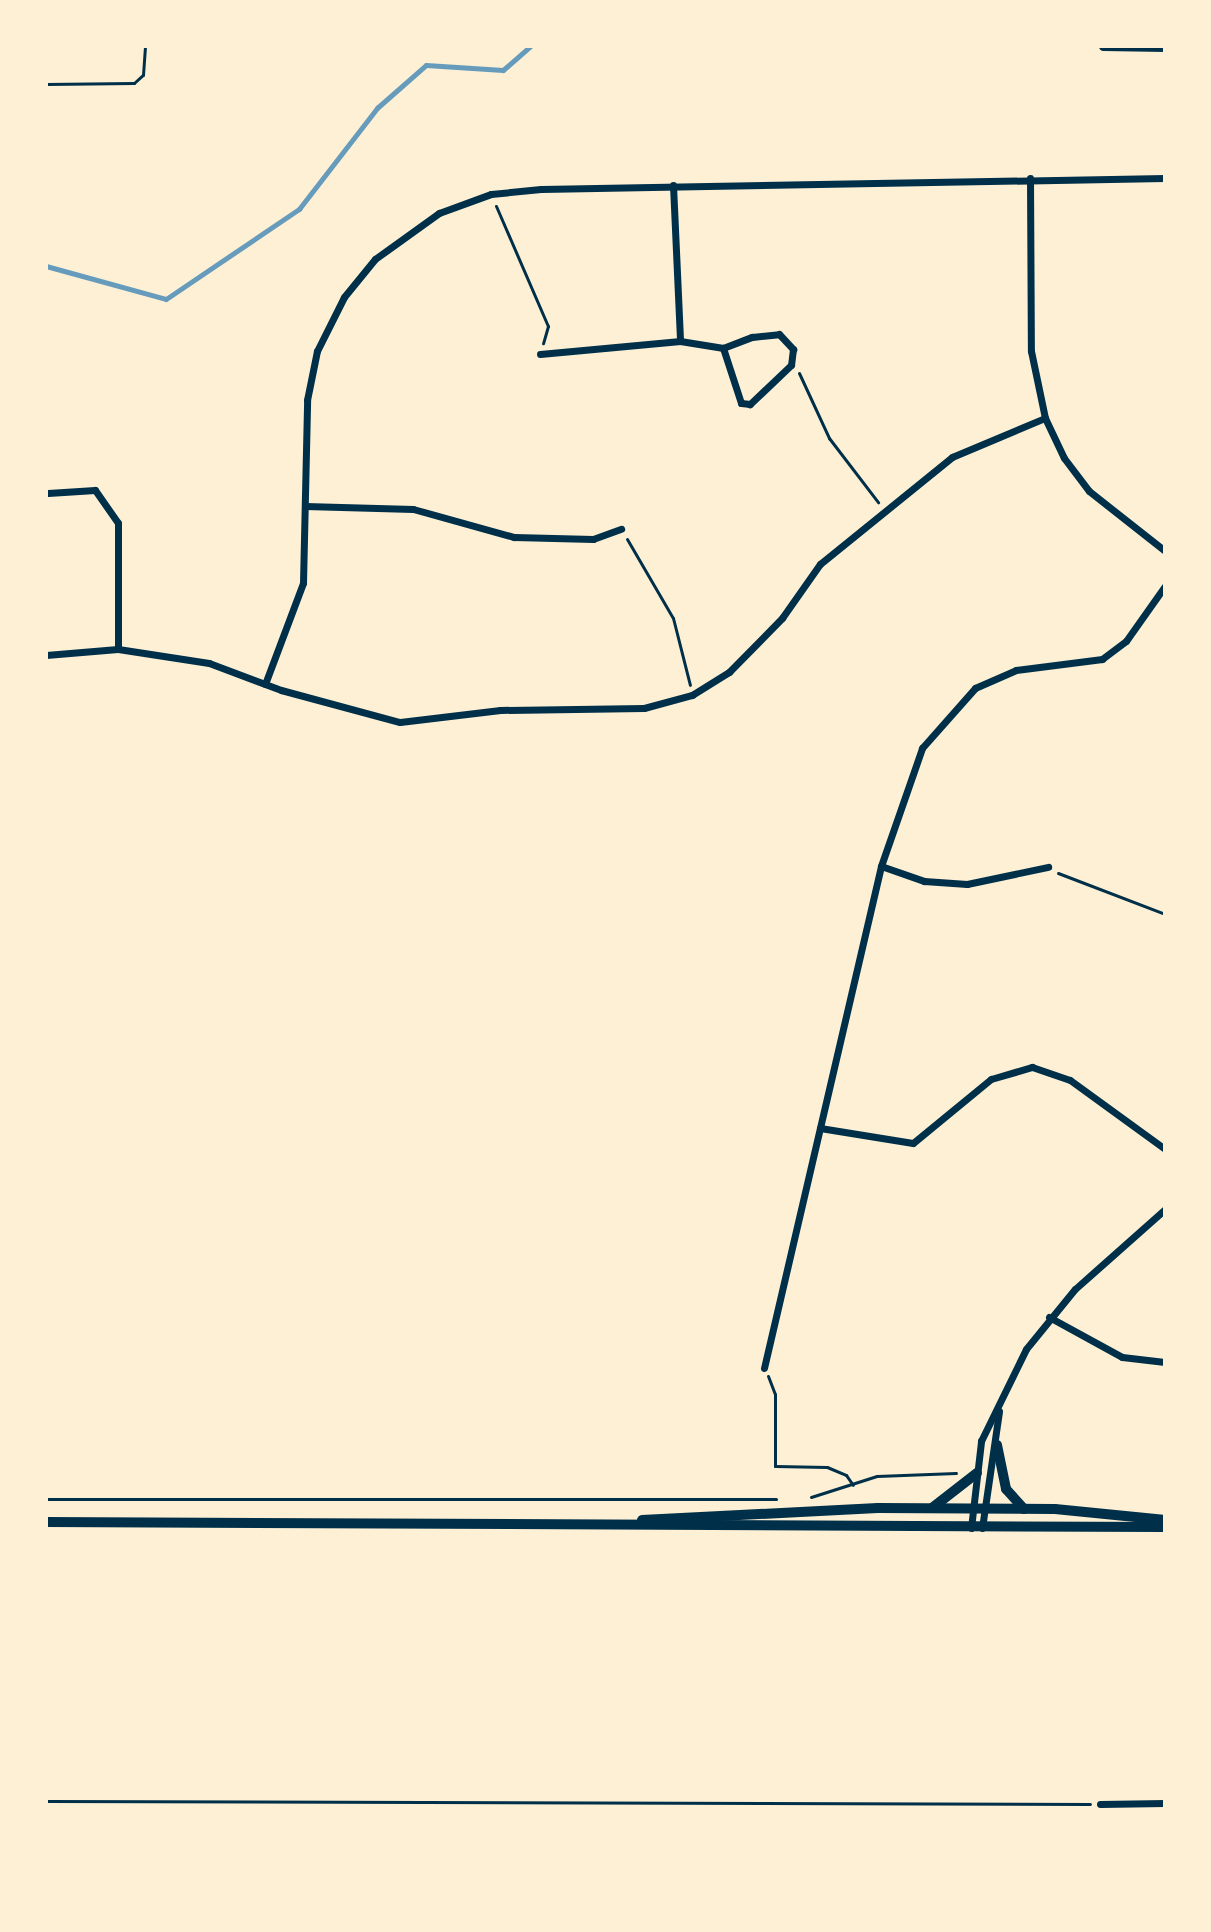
<!DOCTYPE html>
<html>
<head>
<meta charset="utf-8">
<style>
  body { margin:0 }
  #map { position:relative; width:1211px; height:1932px; overflow:hidden; background:#fdf0d5; font-family:Commissioner,sans-serif }
  div>[style] { position:absolute }
  [style*='--x'] { left:calc(var(--x)*1px); top:calc(var(--y)*1px); width:calc(var(--w)*1px); rotate:calc(var(--a)*1deg) }
  .stream>* { height:5px; margin:-2.5px; padding:0 2.5px; transform-origin:2.5px; border-radius:2.5px; background:#669bbc }
  .path>* { height:3px; margin:-1.5px; padding:0 1.5px; transform-origin:1.5px; border-radius:1.5px; background:#003049 }
  .minor>* { height:7px; margin:-3.5px; padding:0 3.5px; transform-origin:3.5px; border-radius:3.5px; background:#003049 }
  .tertiary>* { height:9px; margin:-4.5px; padding:0 4.5px; transform-origin:4.5px; border-radius:4.5px; background:#003049 }
  .secondary>* { height:10px; margin:-5px; padding:0 5px; transform-origin:5px; border-radius:5px; background:#003049 }
  span { translate:-50% -50%; white-space:nowrap; text-align:center; line-height:1.15; -webkit-text-stroke:6px #fdf0d5; paint-order:stroke }
  .frame { position:absolute; inset:0; border:48px solid #fdf0d5; pointer-events:none }
</style>
</head>
<body>
<div id="map">
  <div class="stream">
    <div style="--x:46;--y:266;--w:124;--a:15.4"></div>
    <div style="--x:166;--y:299;--w:161;--a:-34.1"></div>
    <div style="--x:299;--y:209;--w:128;--a:-52.3"></div>
    <div style="--x:377;--y:108;--w:65;--a:-41.3"></div>
    <div style="--x:426;--y:65;--w:77;--a:3.7"></div>
    <div style="--x:503;--y:70;--w:37;--a:-41"></div>
  </div>
  <div class="path">
    <div style="--x:46;--y:84;--w:88;--a:-0.7"></div>
    <div style="--x:134;--y:83;--w:12;--a:-42"></div>
    <div style="--x:143;--y:75;--w:29;--a:-86"></div>
    <div style="--x:496;--y:206;--w:131;--a:66.6"></div>
    <div style="--x:548;--y:326;--w:18;--a:106"></div>
    <div style="--x:799;--y:373;--w:72;--a:65.2"></div>
    <div style="--x:829;--y:438;--w:81;--a:52.6"></div>
    <div style="--x:627;--y:539;--w:91;--a:59.8"></div>
    <div style="--x:673;--y:618;--w:69;--a:75.8"></div>
    <div style="--x:1058;--y:873;--w:115;--a:21"></div>
    <div style="--x:768;--y:1376;--w:19;--a:69"></div>
    <div style="--x:775;--y:1394;--w:72;--a:90"></div>
    <div style="--x:775;--y:1466;--w:52;--a:1.1"></div>
    <div style="--x:827;--y:1467;--w:21;--a:23"></div>
    <div style="--x:846;--y:1475;--w:12;--a:55"></div>
    <div style="--x:811;--y:1497;--w:69;--a:-17.7"></div>
    <div style="--x:877;--y:1476;--w:79;--a:-2.2"></div>
    <div style="--x:46;--y:1499;--w:730;--a:0"></div>
    <div style="--x:46;--y:1801;--w:1044;--a:0.16"></div>
  </div>
  <div class="minor">
    <div style="--x:1030;--y:178;--w:173;--a:89.7"></div>
    <div style="--x:1031;--y:351;--w:68;--a:78.2"></div>
    <div style="--x:1045;--y:418;--w:44;--a:64.6"></div>
    <div style="--x:1064;--y:458;--w:41;--a:52.9"></div>
    <div style="--x:1089;--y:491;--w:97;--a:38.3"></div>
    <div style="--x:673;--y:185;--w:156;--a:87.4"></div>
    <div style="--x:680;--y:341;--w:44;--a:9.2"></div>
    <div style="--x:723;--y:348;--w:31;--a:-21"></div>
    <div style="--x:752;--y:337;--w:27;--a:-6"></div>
    <div style="--x:779;--y:334;--w:21;--a:47"></div>
    <div style="--x:793;--y:349;--w:16;--a:97"></div>
    <div style="--x:791;--y:365;--w:57;--a:136.4"></div>
    <div style="--x:750;--y:404;--w:9;--a:-174"></div>
    <div style="--x:741;--y:403;--w:58;--a:-108.1"></div>
    <div style="--x:540;--y:354;--w:141;--a:-5.3"></div>
    <div style="--x:48;--y:493;--w:47;--a:-3.7"></div>
    <div style="--x:95;--y:490;--w:40;--a:55.1"></div>
    <div style="--x:118;--y:523;--w:126;--a:90"></div>
    <div style="--x:305;--y:506;--w:108;--a:1.6"></div>
    <div style="--x:413;--y:509;--w:105;--a:15.5"></div>
    <div style="--x:514;--y:537;--w:79;--a:1.5"></div>
    <div style="--x:593;--y:539;--w:30;--a:-20"></div>
    <div style="--x:46;--y:655;--w:72;--a:-4.8"></div>
    <div style="--x:118;--y:649;--w:92;--a:8.7"></div>
    <div style="--x:209;--y:663;--w:77;--a:20.6"></div>
    <div style="--x:281;--y:690;--w:123;--a:15.1"></div>
    <div style="--x:400;--y:722;--w:101;--a:-6.8"></div>
    <div style="--x:500;--y:710;--w:144;--a:-0.8"></div>
    <div style="--x:644;--y:708;--w:50;--a:-15.2"></div>
    <div style="--x:692;--y:695;--w:44;--a:-31.9"></div>
    <div style="--x:729;--y:672;--w:76;--a:-45.5"></div>
    <div style="--x:782;--y:618;--w:66;--a:-54.9"></div>
    <div style="--x:820;--y:564;--w:170;--a:-39"></div>
    <div style="--x:952;--y:457;--w:101;--a:-22.8"></div>
    <div style="--x:265;--y:684;--w:108;--a:-69.4"></div>
    <div style="--x:303;--y:583;--w:183;--a:-88.7"></div>
    <div style="--x:307;--y:400;--w:50;--a:-78.5"></div>
    <div style="--x:317;--y:351;--w:60;--a:-63.4"></div>
    <div style="--x:344;--y:297;--w:49;--a:-50.8"></div>
    <div style="--x:375;--y:259;--w:79;--a:-35.7"></div>
    <div style="--x:439;--y:213;--w:55;--a:-20.1"></div>
    <div style="--x:491;--y:194;--w:50;--a:-5.7"></div>
    <div style="--x:541;--y:189;--w:624;--a:-1.01"></div>
    <div style="--x:881;--y:866;--w:46;--a:19.2"></div>
    <div style="--x:924;--y:881;--w:43;--a:4"></div>
    <div style="--x:967;--y:884;--w:83;--a:-11.9"></div>
    <div style="--x:820;--y:1128;--w:94;--a:9.2"></div>
    <div style="--x:913;--y:1143;--w:101;--a:-39.4"></div>
    <div style="--x:991;--y:1079;--w:43;--a:-16.3"></div>
    <div style="--x:1032;--y:1067;--w:40;--a:18.9"></div>
    <div style="--x:1070;--y:1080;--w:117;--a:36"></div>
    <div style="--x:1049;--y:1317;--w:83;--a:28.7"></div>
    <div style="--x:1122;--y:1357;--w:43;--a:6.6"></div>
    <div style="--x:764;--y:1368;--w:515;--a:-76.88"></div>
    <div style="--x:881;--y:866;--w:125;--a:-70.8"></div>
    <div style="--x:922;--y:748;--w:80;--a:-48.5"></div>
    <div style="--x:975;--y:688;--w:45;--a:-23.7"></div>
    <div style="--x:1016;--y:670;--w:87;--a:-7.3"></div>
    <div style="--x:1102;--y:659;--w:30;--a:-37"></div>
    <div style="--x:1126;--y:641;--w:67;--a:-54.7"></div>
    <div style="--x:971;--y:1528;--w:88;--a:-83.4"></div>
    <div style="--x:981;--y:1441;--w:102;--a:-63.9"></div>
    <div style="--x:1026;--y:1349;--w:77;--a:-50.8"></div>
    <div style="--x:1075;--y:1289;--w:120;--a:-41.6"></div>
    <div style="--x:982;--y:1528;--w:118;--a:-81.7"></div>
    <div style="--x:1100;--y:1804;--w:65;--a:-0.9"></div>
  </div>
  <div class="tertiary">
    <div style="--x:1103;--y:46;--w:62;--a:0.9"></div>
  </div>
  <div class="secondary">
    <div style="--x:997;--y:1445;--w:45;--a:78.4"></div>
    <div style="--x:1006;--y:1489;--w:27;--a:48"></div>
    <div style="--x:932;--y:1508;--w:57;--a:-37.9"></div>
    <div style="--x:642;--y:1520;--w:236;--a:-2.9"></div>
    <div style="--x:878;--y:1508;--w:177;--a:0.3"></div>
    <div style="--x:1055;--y:1509;--w:111;--a:5.7"></div>
    <div style="--x:46;--y:1522;--w:1119;--a:0.26"></div>
  </div>
  <div class="frame"></div>
</div>
</body>
</html>
